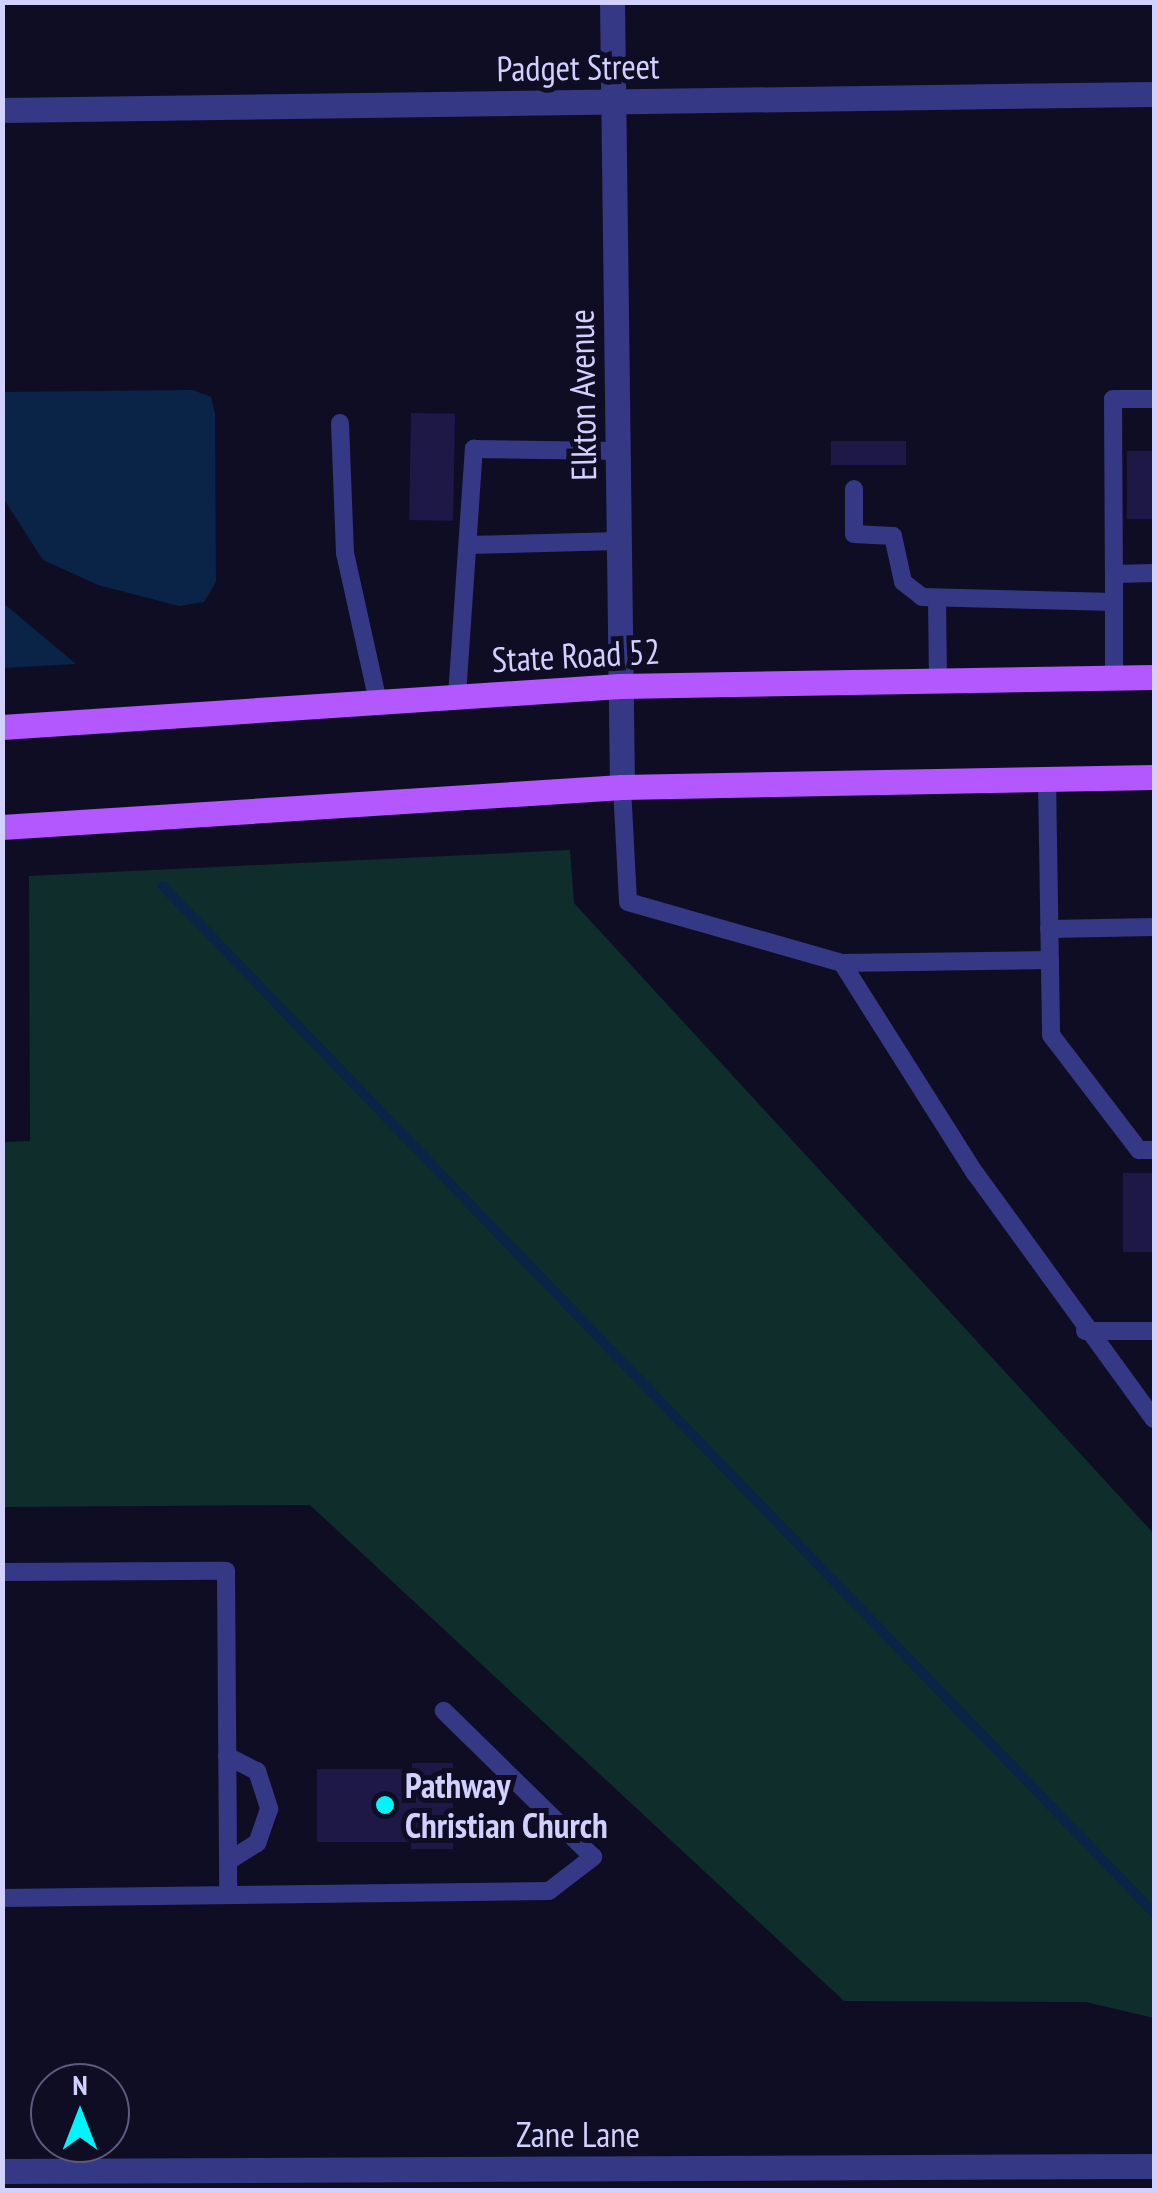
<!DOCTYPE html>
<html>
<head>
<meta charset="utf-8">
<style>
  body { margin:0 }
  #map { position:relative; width:1157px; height:2193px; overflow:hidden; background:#0f0d24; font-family:"PT Sans Narrow",sans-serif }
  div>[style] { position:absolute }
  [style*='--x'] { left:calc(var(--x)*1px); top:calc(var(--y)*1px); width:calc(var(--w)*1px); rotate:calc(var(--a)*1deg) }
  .green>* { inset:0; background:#0f2e2b }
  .water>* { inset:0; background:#092447 }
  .stream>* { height:10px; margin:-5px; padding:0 5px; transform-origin:5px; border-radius:5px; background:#092447 }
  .building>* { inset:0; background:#1d1846; transform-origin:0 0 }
  .lane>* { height:18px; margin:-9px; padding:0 9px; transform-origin:9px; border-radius:9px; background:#353885 }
  .street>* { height:25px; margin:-12.5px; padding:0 12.5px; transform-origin:12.5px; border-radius:12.5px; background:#353885 }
  .primary>* { height:25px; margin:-12.5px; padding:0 12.5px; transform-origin:12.5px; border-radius:12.5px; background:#b357ff }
  .dots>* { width:28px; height:28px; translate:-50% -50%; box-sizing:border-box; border:5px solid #0f0d24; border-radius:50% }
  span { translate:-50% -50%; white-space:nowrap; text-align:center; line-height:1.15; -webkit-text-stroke:10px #0f0d24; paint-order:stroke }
  .street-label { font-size:35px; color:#d1d0ff }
  .poi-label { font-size:35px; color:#d1d0ff; font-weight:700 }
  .left { translate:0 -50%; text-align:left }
  .frame { position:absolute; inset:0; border:5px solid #d1d0ff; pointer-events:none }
  .north { position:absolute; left:30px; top:2063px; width:100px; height:100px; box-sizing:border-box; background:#0f0d24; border:2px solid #5d5b7c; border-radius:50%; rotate:0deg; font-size:28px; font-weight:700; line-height:40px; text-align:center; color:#d1d0ff }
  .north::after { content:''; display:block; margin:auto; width:35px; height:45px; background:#00f5fb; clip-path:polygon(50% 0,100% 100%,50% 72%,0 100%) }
</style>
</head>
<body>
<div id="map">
  <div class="green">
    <div style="clip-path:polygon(570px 850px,574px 903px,1154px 1534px,1154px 2018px,1086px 2002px,844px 2001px,310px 1505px,3px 1507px,2px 1142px,30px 1141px,29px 876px)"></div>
  </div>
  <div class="water">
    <div style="clip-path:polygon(193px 390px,211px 397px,215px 414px,216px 582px,204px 602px,179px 606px,98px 585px,43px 560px,3px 498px,3px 392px)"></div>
    <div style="clip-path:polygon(2px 603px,3px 603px,76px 664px,3px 668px)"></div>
  </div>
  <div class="stream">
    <div style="--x:163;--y:886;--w:1427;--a:46.02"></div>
  </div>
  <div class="building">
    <div style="left:411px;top:413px;width:44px;height:107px;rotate:1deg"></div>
    <div style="left:831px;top:441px;width:75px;height:24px"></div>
    <div style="left:1127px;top:451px;width:27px;height:68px"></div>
    <div style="left:1123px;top:1173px;width:31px;height:79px"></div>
    <div style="clip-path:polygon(412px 1763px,453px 1763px,453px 1849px,411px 1849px,411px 1842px,317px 1842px,317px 1769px,412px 1769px)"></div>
  </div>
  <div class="lane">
    <div style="--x:1154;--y:399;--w:41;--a:180"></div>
    <div style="--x:1113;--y:399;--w:175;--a:89.7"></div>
    <div style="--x:1114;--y:574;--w:40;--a:-1.4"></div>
    <div style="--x:340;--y:423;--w:130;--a:87.8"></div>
    <div style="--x:345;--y:553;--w:153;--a:77.5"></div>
    <div style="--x:854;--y:489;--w:45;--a:90"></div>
    <div style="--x:854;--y:534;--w:39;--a:3"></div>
    <div style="--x:893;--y:536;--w:47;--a:77.7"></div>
    <div style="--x:903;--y:582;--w:24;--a:38"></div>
    <div style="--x:922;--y:597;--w:192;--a:1.5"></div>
    <div style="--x:468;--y:545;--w:151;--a:-1.5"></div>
    <div style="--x:937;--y:598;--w:79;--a:89.3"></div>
    <div style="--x:1114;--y:677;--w:103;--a:-90"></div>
    <div style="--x:457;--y:696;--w:248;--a:-86.1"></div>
    <div style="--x:474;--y:449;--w:143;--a:0.8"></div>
    <div style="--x:1047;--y:777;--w:258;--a:89.1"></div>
    <div style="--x:1051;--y:1035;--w:145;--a:52.6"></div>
    <div style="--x:1139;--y:1150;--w:15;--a:0"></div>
    <div style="--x:622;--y:787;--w:115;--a:87"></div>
    <div style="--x:628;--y:902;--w:223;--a:15.9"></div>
    <div style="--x:842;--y:963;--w:208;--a:-0.8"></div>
    <div style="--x:1049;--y:929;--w:105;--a:-1.1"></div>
    <div style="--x:842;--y:963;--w:249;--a:57.7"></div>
    <div style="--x:975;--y:1173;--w:304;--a:54"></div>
    <div style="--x:1085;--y:1331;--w:69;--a:0"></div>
    <div style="--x:2;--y:1572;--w:224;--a:-0.3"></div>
    <div style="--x:226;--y:1571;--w:324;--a:89.6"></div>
    <div style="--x:227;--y:1756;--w:34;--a:27"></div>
    <div style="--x:257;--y:1771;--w:40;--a:72"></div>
    <div style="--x:269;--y:1809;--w:36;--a:109"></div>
    <div style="--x:257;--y:1843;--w:34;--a:148"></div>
    <div style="--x:2;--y:1898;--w:547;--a:-0.73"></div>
    <div style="--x:549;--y:1891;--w:56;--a:-37.7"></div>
    <div style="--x:593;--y:1857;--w:209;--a:-135.6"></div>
  </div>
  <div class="street">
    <div style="--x:612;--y:2;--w:785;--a:89.27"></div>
    <div style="--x:2;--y:110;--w:1152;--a:-0.8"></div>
    <div style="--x:2;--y:2171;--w:1152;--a:-0.25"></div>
  </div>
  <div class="primary">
    <div style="--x:2;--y:727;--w:619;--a:-3.8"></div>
    <div style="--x:620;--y:686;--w:534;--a:-0.97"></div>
    <div style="--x:2;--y:827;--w:621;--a:-3.69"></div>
    <div style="--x:622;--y:787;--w:532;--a:-1.08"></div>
  </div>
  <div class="dots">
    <div style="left:385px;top:1805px;background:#00f5fb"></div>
  </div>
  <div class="street-label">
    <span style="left:578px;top:67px;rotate:-1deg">Padget Street</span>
    <span style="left:582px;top:395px;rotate:-91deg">Elkton Avenue</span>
    <span style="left:576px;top:655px;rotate:-3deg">State Road 52</span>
    <span style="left:578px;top:2134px">Zane Lane</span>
  </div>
  <div class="poi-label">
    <span class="left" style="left:405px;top:1805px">Pathway<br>Christian Church</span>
  </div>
  <div class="frame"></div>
  <div class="north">N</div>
</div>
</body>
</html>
